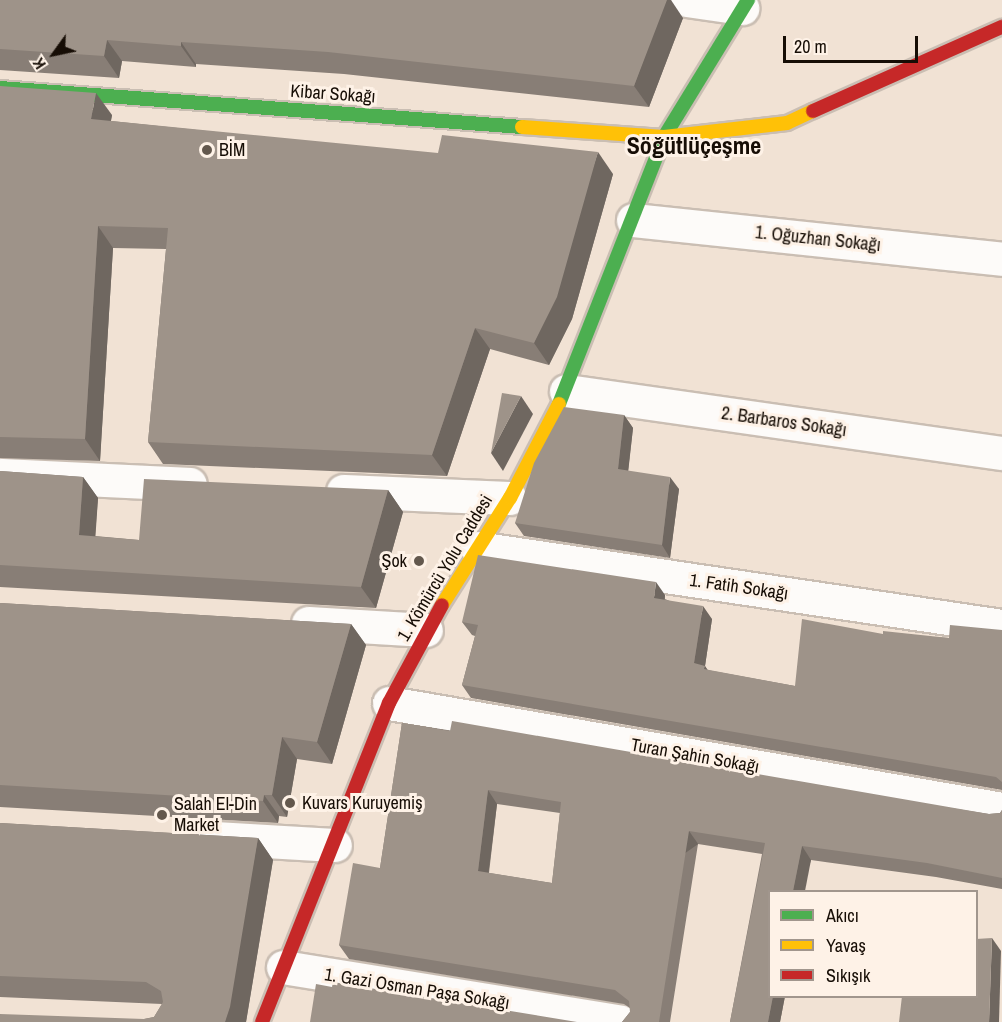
<!DOCTYPE html>
<html>
<head>
<meta charset="utf-8">
<style>
  body { margin:0 }
  #map { position:relative; width:1002px; height:1022px; overflow:hidden; background:#f1e2d4; font-family:"Archivo Narrow",sans-serif }
  div>[style] { position:absolute }
  [style*='--x'] { left:calc(var(--x)*1px); top:calc(var(--y)*1px); width:calc(var(--w)*1px); rotate:calc(var(--a)*1deg) }
  .roads { filter:drop-shadow(2px 0 #cabeb3) drop-shadow(-2px 0 #cabeb3) drop-shadow(0 2px #cabeb3) drop-shadow(0 -2px #cabeb3) }
  .street>* { height:33px; margin:-16.5px; padding:0 16.5px; transform-origin:16.5px; border-radius:16.5px; background:#fdfbf9 }
  .fast>* { height:14px; margin:-7px; padding:0 7px; transform-origin:7px; border-radius:7px; background:#4caf50 }
  .slow>* { height:14px; margin:-7px; padding:0 7px; transform-origin:7px; border-radius:7px; background:#ffc107 }
  .jam>* { height:14px; margin:-7px; padding:0 7px; transform-origin:7px; border-radius:7px; background:#c62828 }
  .wall>* { inset:0; background:#887e76 }
  .shaded-wall>* { inset:0; background:#6f6760; transform-origin:0 0 }
  .building>* { inset:0; background:#9e9389 }
  .dots>* { width:16px; height:16px; translate:-50% -50%; box-sizing:border-box; border:3px solid #fef2e7; border-radius:50% }
  span { translate:-50% -50%; white-space:nowrap; text-align:center; line-height:1.15; -webkit-text-stroke:6px #fef2e7; paint-order:stroke }
  .street-label { font-size:18px; color:#160d05 }
  .poi-label { font-size:18px; color:#160d05 }
  .left { translate:0 -50%; text-align:left }
  .right { translate:-100% -50%; text-align:right }
  .district-label { font-size:24px; color:#160d05; font-weight:700 }
  .legend { position:absolute; left:768px; top:890px; width:210px; height:108px; box-sizing:border-box; background:#fef2e7; border:2px solid #a1968d; margin:0; padding:8px 10px; list-style:none; font-size:18px; color:#160d05 }
  .legend li { display:flex; align-items:center; gap:12px; height:30px }
  .legend b { width:30px; border:2px solid #a1968d }
  .north { position:absolute; left:24px; top:24px; width:60px; height:60px; -webkit-text-stroke:4px #fef2e7; paint-order:stroke; rotate:237deg; font-size:16px; font-weight:700; line-height:24px; text-align:center; color:#160d05 }
  .north::after { content:''; display:block; margin:auto; width:21px; height:27px; background:#160d05; clip-path:polygon(50% 0,100% 100%,50% 72%,0 100%) }
  .scale { position:absolute; left:783px; top:36px; width:135px; height:27px; box-sizing:border-box; border:3px solid #160d05; border-top:0; padding-left:8px; font-size:18px; line-height:21px; white-space:nowrap; color:#160d05; -webkit-text-stroke:4px #fef2e7; paint-order:stroke }
</style>
</head>
<body>
<div id="map">
  <div class="roads">
    <div class="street">
      <div style="--x:687;--y:0;--w:56;--a:8.3"></div>
      <div style="--x:633;--y:220;--w:371;--a:6"></div>
      <div style="--x:566;--y:391;--w:440;--a:8.1"></div>
      <div style="--x:0;--y:475;--w:190;--a:2.7"></div>
      <div style="--x:343;--y:491;--w:167;--a:2.4"></div>
      <div style="--x:477;--y:548;--w:531;--a:8.45"></div>
      <div style="--x:308;--y:623;--w:118;--a:3.4"></div>
      <div style="--x:389;--y:703;--w:622;--a:9.81"></div>
      <div style="--x:214;--y:838;--w:121;--a:3.3"></div>
      <div style="--x:283;--y:967;--w:342;--a:9.2"></div>
    </div>
    <div class="fast">
      <div style="--x:0;--y:88;--w:523;--a:4.27"></div>
      <div style="--x:559;--y:404;--w:287;--a:-68.5"></div>
      <div style="--x:664;--y:137;--w:161;--a:-58.5"></div>
    </div>
    <div class="slow">
      <div style="--x:522;--y:127;--w:142;--a:4"></div>
      <div style="--x:664;--y:137;--w:124;--a:-6.5"></div>
      <div style="--x:787;--y:123;--w:29;--a:-25"></div>
      <div style="--x:442;--y:605;--w:127;--a:-57.6"></div>
      <div style="--x:510;--y:498;--w:106;--a:-62.5"></div>
    </div>
    <div class="jam">
      <div style="--x:813;--y:111;--w:207;--a:-24"></div>
      <div style="--x:262;--y:1022;--w:343;--a:-68.3"></div>
      <div style="--x:389;--y:703;--w:111;--a:-61.6"></div>
    </div>
  </div>
  <div class="wall">
    <div style="clip-path:polygon(0 0,683px 18px,649px 107px,344px 74px,196px 64px,196px 67px,122px 61px,119px 78px,0 70px)"></div>
    <div style="clip-path:polygon(0 86px,112px 115px,111px 121px,613px 174px,572px 319px,549px 365px,490px 349px,447px 476px,163px 464px,148px 442px,166px 249px,113px 248px,100px 461px,0 458px)"></div>
    <div style="clip-path:polygon(624px 415px,633px 428px,628px 471px,679px 489px,670px 558px,524px 536px,515px 523px)"></div>
    <div style="clip-path:polygon(0 471px,83px 477px,98px 498px,95px 536px,139px 540px,388px 490px,403px 512px,376px 608px,0 587px)"></div>
    <div style="clip-path:polygon(665px 595px,665px 599px,712px 619px,705px 666px,707px 670px,795px 686px,883px 634px,949px 638px,1002px 630px,1002px 790px,471px 698px,462px 685px,475px 636px,472px 635px,462px 622px)"></div>
    <div style="clip-path:polygon(0 603px,351px 624px,366px 645px,332px 764px,297px 759px,287px 817px,279px 816px,278px 823px,0 807px)"></div>
    <div style="clip-path:polygon(evenodd,402px 723px,989px 814px,1000px 813px,1002px 810px,1002px 889px,936px 877px,811px 860px,770px 996px,785px 996px,780px 1022px,730px 1022px,762px 854px,698px 844px,670px 1022px,622px 1022px,630px 1012px,630px 1008px,624px 1004px,349px 959px,339px 945px,380px 868px,402px 723px,497px 804px,560px 813px,552px 883px,489px 873px,497px 804px)"></div>
    <div style="clip-path:polygon(0 823px,258px 838px,273px 860px,246px 1022px,0 1022px,144px 1019px,154px 1017px,162px 1004px,0 997px)"></div>
  </div>
  <div class="shaded-wall">
    <div style="clip-path:polygon(665px 0,671px 0,683px 18px,649px 107px,634px 86px)"></div>
    <div style="clip-path:polygon(107px 40px,122px 61px,119px 78px,104px 56px)"></div>
    <div style="clip-path:polygon(181px 42px,196px 64px,196px 67px,181px 46px)"></div>
    <div style="clip-path:polygon(96px 93px,112px 115px,107px 140px,91px 119px)"></div>
    <div style="clip-path:polygon(598px 152px,613px 174px,572px 319px,549px 365px,534px 343px)"></div>
    <div style="clip-path:polygon(98px 226px,113px 248px,100px 461px,85px 439px)"></div>
    <div style="clip-path:polygon(475px 328px,490px 349px,447px 476px,432px 455px)"></div>
    <div style="clip-path:polygon(521px 396px,533px 414px,503px 471px,491px 453px)"></div>
    <div style="clip-path:polygon(624px 415px,633px 428px,627px 482px,618px 469px)"></div>
    <div style="clip-path:polygon(83px 477px,98px 498px,94px 557px,79px 535px)"></div>
    <div style="clip-path:polygon(670px 477px,679px 489px,670px 558px,662px 545px)"></div>
    <div style="clip-path:polygon(388px 490px,403px 512px,376px 608px,361px 587px)"></div>
    <div style="clip-path:polygon(656px 582px,665px 595px,663px 611px,654px 598px)"></div>
    <div style="clip-path:polygon(703px 606px,712px 619px,705px 666px,714px 679px,694px 663px)"></div>
    <div style="clip-path:polygon(351px 624px,366px 645px,332px 764px,317px 742px)"></div>
    <div style="clip-path:polygon(282px 737px,297px 759px,287px 817px,272px 795px)"></div>
    <div style="clip-path:polygon(488px 790px,497px 804px,487px 885px,478px 871px)"></div>
    <div style="clip-path:polygon(264px 795px,279px 816px,278px 823px,263px 801px)"></div>
    <div style="left:689px;top:831px;width:16px;height:193px;rotate:55deg"></div>
    <div style="clip-path:polygon(258px 838px,273px 860px,246px 1022px,225px 1022px)"></div>
    <div style="clip-path:polygon(802px 846px,811px 860px,805px 891px,793px 891px)"></div>
    <div style="clip-path:polygon(992px 938px,1001px 951px,999px 1022px,989px 1022px)"></div>
    <div style="clip-path:polygon(773px 996px,785px 996px,780px 1022px,768px 1022px)"></div>
  </div>
  <div class="building">
    <div style="clip-path:polygon(0 0,667px 0,634px 86px,328px 52px,181px 42px,181px 46px,107px 40px,104px 56px,0 49px)"></div>
    <div style="clip-path:polygon(0 86px,96px 93px,91px 119px,438px 153px,442px 135px,598px 152px,557px 297px,534px 343px,475px 328px,432px 455px,148px 442px,168px 228px,98px 226px,85px 439px,0 437px)"></div>
    <div style="clip-path:polygon(502px 393px,521px 396px,491px 453px)"></div>
    <div style="clip-path:polygon(564px 407px,624px 415px,618px 469px,670px 477px,662px 545px,515px 523px,534px 463px)"></div>
    <div style="clip-path:polygon(0 471px,83px 477px,79px 535px,139px 540px,144px 479px,388px 490px,361px 587px,0 565px)"></div>
    <div style="clip-path:polygon(478px 555px,656px 582px,654px 598px,703px 606px,694px 663px,705px 666px,704px 669px,795px 686px,802px 619px,883px 634px,883px 631px,949px 638px,950px 625px,1002px 630px,1002px 782px,996px 777px,462px 685px,478px 625px,462px 622px)"></div>
    <div style="clip-path:polygon(0 603px,351px 624px,317px 742px,282px 737px,272px 795px,264px 795px,263px 801px,0 785px)"></div>
    <div style="clip-path:polygon(evenodd,452px 721px,989px 814px,1000px 813px,1002px 810px,1002px 878px,927px 863px,802px 846px,793px 891px,770px 891px,770px 996px,773px 996px,768px 1022px,730px 1022px,765px 843px,689px 831px,659px 1022px,622px 1022px,630px 1012px,629px 1001px,615px 990px,339px 945px,353px 863px,380px 868px,402px 723px,450px 731px,452px 721px,488px 790px,561px 802px,552px 883px,478px 871px,488px 790px)"></div>
    <div style="clip-path:polygon(0 823px,258px 838px,230px 1007px,225px 1022px,0 1022px,0 1014px,144px 1019px,154px 1017px,163px 1002px,161px 991px,146px 982px,0 976px)"></div>
    <div style="clip-path:polygon(992px 938px,989px 1022px,899px 1022px,902px 996px,976px 996px,976px 939px)"></div>
    <div style="clip-path:polygon(333px 982px,577px 1022px,310px 1022px,316px 984px,332px 987px)"></div>
  </div>
  <div class="dots">
    <div style="left:207px;top:150px;background:#63584d"></div>
    <div style="left:419px;top:561px;background:#63584d"></div>
    <div style="left:290px;top:803px;background:#63584d"></div>
    <div style="left:162px;top:815px;background:#63584d"></div>
  </div>
  <div class="street-label">
    <span style="left:333px;top:94px;rotate:4deg">Kibar Sokağı</span>
    <span style="left:818px;top:239px;rotate:6deg">1. Oğuzhan Sokağı</span>
    <span style="left:784px;top:422px;rotate:8deg">2. Barbaros Sokağı</span>
    <span style="left:445px;top:568px;rotate:-59deg">1. Kömürcü Yolu Caddesi</span>
    <span style="left:739px;top:587px;rotate:8deg">1. Fatih Sokağı</span>
    <span style="left:695px;top:756px;rotate:10deg">Turan Şahin Sokağı</span>
    <span style="left:417px;top:989px;rotate:9deg">1. Gazi Osman Paşa Sokağı</span>
  </div>
  <div class="poi-label">
    <span class="left" style="left:219px;top:150px">BİM</span>
    <span class="right" style="left:407px;top:561px">Şok</span>
    <span class="left" style="left:302px;top:803px">Kuvars Kuruyemiş</span>
    <span class="left" style="left:174px;top:815px">Salah El-Din<br>Market</span>
  </div>
  <div class="district-label">
    <span style="left:694px;top:146px">Söğütlüçeşme</span>
  </div>
  <ul class="legend">
  <li><b style="height:8px;background:#4caf50"></b>Akıcı</li>
  <li><b style="height:8px;background:#ffc107"></b>Yavaş</li>
  <li><b style="height:8px;background:#c62828"></b>Sıkışık</li>
  </ul>
  <div class="north">K</div>
  <div class="scale">20 m</div>
</div>
</body>
</html>
